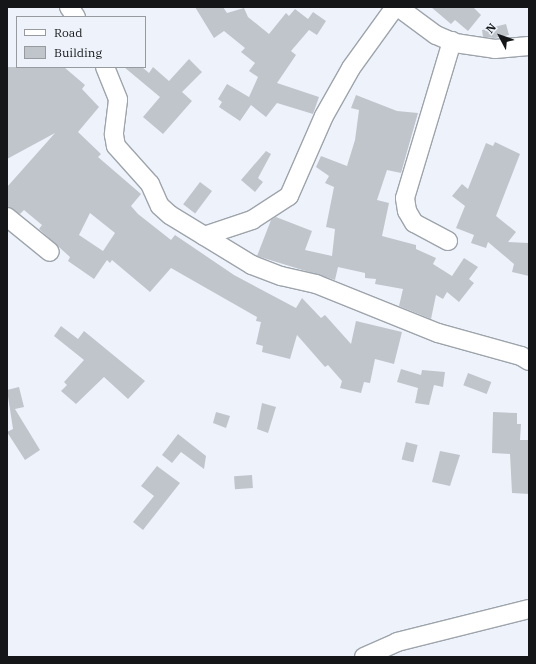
<!DOCTYPE html>
<html>
<head>
<meta charset="utf-8">
<style>
  body { margin:0 }
  #map { position:relative; width:536px; height:664px; overflow:hidden; background:#eef3fb; font-family:"IBM Plex Serif",serif }
  div>[style] { position:absolute }
  [style*='--x'] { left:calc(var(--x)*1px); top:calc(var(--y)*1px); width:calc(var(--w)*1px); rotate:calc(var(--a)*1deg) }
  .building>* { inset:0; background:#c0c5cc; transform-origin:0 0 }
  .roads { filter:drop-shadow(1px 0 #9ea4ab) drop-shadow(-1px 0 #9ea4ab) drop-shadow(0 1px #9ea4ab) drop-shadow(0 -1px #9ea4ab) }
  .minor>* { height:18px; margin:-9px; padding:0 9px; transform-origin:9px; border-radius:9px; background:#fff }
  span { translate:-50% -50%; white-space:nowrap; text-align:center; line-height:1.15; -webkit-text-stroke:4px #eef3fb; paint-order:stroke }
  .frame { position:absolute; inset:0; border:8px solid #141618; pointer-events:none }
  .legend { position:absolute; left:16px; top:16px; width:130px; height:52px; box-sizing:border-box; background:#eef3fb; border:1px solid #979ba0; margin:0; padding:5px 7px; list-style:none; font-size:12px; color:#141618 }
  .legend li { display:flex; align-items:center; gap:8px; height:20px }
  .legend b { width:20px; border:1px solid #979ba0 }
  .north { position:absolute; left:480px; top:16px; width:40px; height:40px; -webkit-text-stroke:3px #eef3fb; paint-order:stroke; rotate:311deg; font-size:11px; font-weight:700; line-height:16px; text-align:center; color:#141618 }
  .north::after { content:''; display:block; margin:auto; width:14px; height:18px; background:#141618; clip-path:polygon(50% 0,100% 100%,50% 72%,0 100%) }
</style>
</head>
<body>
<div id="map">
  <div class="building">
    <div style="clip-path:polygon(195px 7px,223px 7px,227px 13px,244px 8px,248px 17px,269px 34px,286px 13px,289px 16px,295px 9px,308px 19px,313px 12px,326px 21px,317px 35px,309px 30px,291px 51px,296px 55px,277px 83px,319px 97px,313px 114px,277px 103px,266px 117px,251px 105px,240px 121px,219px 107px,222px 102px,218px 99px,227px 84px,249px 97px,258px 77px,249px 71px,255px 63px,241px 52px,245px 48px,224px 31px,214px 38px)"></div>
    <div style="clip-path:polygon(431px 7px,473px 7px,481px 15px,468px 31px,455px 20px,451px 24px)"></div>
    <div style="clip-path:polygon(506px 24px,509px 35px,495px 38px,483px 37px,482px 30px)"></div>
    <div style="clip-path:polygon(189px 59px,202px 72px,182px 92px,192px 101px,163px 134px,143px 117px,160px 97px,124px 67px,142px 67px,149px 73px,153px 67px,169px 81px)"></div>
    <div style="clip-path:polygon(evenodd,7px 67px,64px 67px,85px 85px,82px 89px,99px 107px,78px 132px,101px 154px,98px 157px,141px 194px,131px 206px,138px 214px,171px 240px,175px 235px,234px 275px,296px 308px,302px 298px,321px 318px,325px 315px,351px 344px,356px 321px,402px 332px,394px 364px,375px 359px,370px 383px,364px 382px,361px 393px,340px 388px,342px 381px,328px 365px,325px 367px,297px 335px,290px 359px,262px 352px,263px 346px,256px 344px,261px 322px,256px 321px,257px 317px,171px 268px,150px 292px,112px 260px,110px 263px,107px 260px,94px 279px,68px 261px,70px 257px,39px 229px,42px 225px,24px 210px,20px 214px,7px 206px,7px 187px,55px 133px,7px 159px,7px 67px,90px 213px,115px 233px,103px 251px,79px 235px,90px 213px)"></div>
    <div style="clip-path:polygon(356px 95px,397px 111px,418px 113px,401px 173px,387px 170px,377px 200px,389px 203px,382px 236px,416px 245px,416px 249px,436px 258px,433px 264px,452px 276px,464px 258px,478px 267px,469px 279px,474px 283px,459px 302px,447px 292px,443px 299px,436px 295px,431px 319px,399px 306px,403px 289px,375px 284px,376px 279px,365px 278px,365px 273px,338px 267px,335px 280px,257px 256px,271px 220px,276px 217px,312px 231px,305px 250px,332px 256px,335px 229px,326px 227px,334px 187px,325px 183px,329px 176px,316px 167px,321px 156px,347px 166px,355px 140px,359px 110px,351px 108px)"></div>
    <div style="clip-path:polygon(495px 142px,520px 154px,496px 216px,516px 232px,508px 242px,529px 243px,529px 276px,512px 272px,514px 264px,488px 242px,486px 248px,471px 243px,474px 235px,456px 228px,465px 206px,452px 196px,462px 184px,468px 189px,486px 143px,493px 146px)"></div>
    <div style="clip-path:polygon(266px 151px,271px 154px,258px 178px,263px 182px,255px 192px,241px 180px)"></div>
    <div style="left:200px;top:182px;width:15px;height:28px;rotate:37deg"></div>
    <div style="clip-path:polygon(61px 326px,78px 339px,84px 331px,145px 381px,128px 399px,104px 377px,76px 404px,61px 391px,67px 385px,64px 382px,84px 360px,54px 336px)"></div>
    <div style="clip-path:polygon(401px 369px,421px 375px,422px 370px,445px 372px,443px 387px,434px 385px,429px 405px,415px 403px,418px 388px,397px 382px)"></div>
    <div style="left:468px;top:373px;width:25px;height:13px;rotate:21deg"></div>
    <div style="clip-path:polygon(19px 387px,24px 407px,15px 409px,40px 450px,25px 460px,7px 432px,13px 429px,7px 390px)"></div>
    <div style="clip-path:polygon(262px 403px,276px 407px,268px 433px,257px 429px)"></div>
    <div style="clip-path:polygon(216px 412px,230px 416px,226px 428px,213px 423px)"></div>
    <div style="clip-path:polygon(493px 412px,517px 413px,517px 424px,521px 424px,520px 440px,529px 440px,529px 494px,512px 493px,510px 454px,492px 453px)"></div>
    <div style="clip-path:polygon(178px 434px,206px 456px,204px 469px,181px 452px,172px 463px,162px 455px)"></div>
    <div style="left:406px;top:442px;width:12px;height:18px;rotate:14deg"></div>
    <div style="clip-path:polygon(440px 451px,460px 455px,450px 486px,432px 482px)"></div>
    <div style="clip-path:polygon(157px 466px,180px 483px,143px 530px,133px 522px,154px 496px,141px 486px)"></div>
    <div style="left:252px;top:475px;width:13px;height:18px;rotate:86deg"></div>
  </div>
  <div class="roads">
    <div class="minor">
      <div style="--x:69;--y:7;--w:12;--a:55"></div>
      <div style="--x:398;--y:7;--w:47;--a:36.4"></div>
      <div style="--x:436;--y:35;--w:21;--a:23"></div>
      <div style="--x:455;--y:43;--w:40;--a:8.5"></div>
      <div style="--x:495;--y:49;--w:34;--a:-5"></div>
      <div style="--x:105;--y:67;--w:35;--a:68"></div>
      <div style="--x:118;--y:100;--w:35;--a:97"></div>
      <div style="--x:114;--y:135;--w:11;--a:80"></div>
      <div style="--x:116;--y:146;--w:51;--a:48.2"></div>
      <div style="--x:150;--y:184;--w:24;--a:66"></div>
      <div style="--x:160;--y:206;--w:13;--a:42"></div>
      <div style="--x:170;--y:215;--w:96;--a:31.4"></div>
      <div style="--x:252;--y:265;--w:31;--a:21"></div>
      <div style="--x:281;--y:276;--w:36;--a:13"></div>
      <div style="--x:316;--y:284;--w:131;--a:21.9"></div>
      <div style="--x:438;--y:333;--w:86;--a:15.5"></div>
      <div style="--x:521;--y:356;--w:9;--a:32"></div>
      <div style="--x:7;--y:217;--w:55;--a:39.1"></div>
      <div style="--x:204;--y:236;--w:51;--a:-18.4"></div>
      <div style="--x:252;--y:220;--w:44;--a:-33"></div>
      <div style="--x:289;--y:196;--w:87;--a:-66.4"></div>
      <div style="--x:324;--y:116;--w:55;--a:-60.6"></div>
      <div style="--x:351;--y:68;--w:75;--a:-54.2"></div>
      <div style="--x:448;--y:241;--w:38;--a:-152"></div>
      <div style="--x:414;--y:223;--w:14;--a:-120"></div>
      <div style="--x:407;--y:211;--w:13;--a:-99"></div>
      <div style="--x:405;--y:198;--w:164;--a:-73.3"></div>
      <div style="--x:364;--y:657;--w:36;--a:-24"></div>
      <div style="--x:397;--y:642;--w:136;--a:-14"></div>
    </div>
  </div>
  <div class="frame"></div>
  <ul class="legend">
  <li><b style="height:5px;background:#fff"></b>Road</li>
  <li><b style="height:11px;background:#c0c5cc"></b>Building</li>
  </ul>
  <div class="north">N</div>
</div>
</body>
</html>
